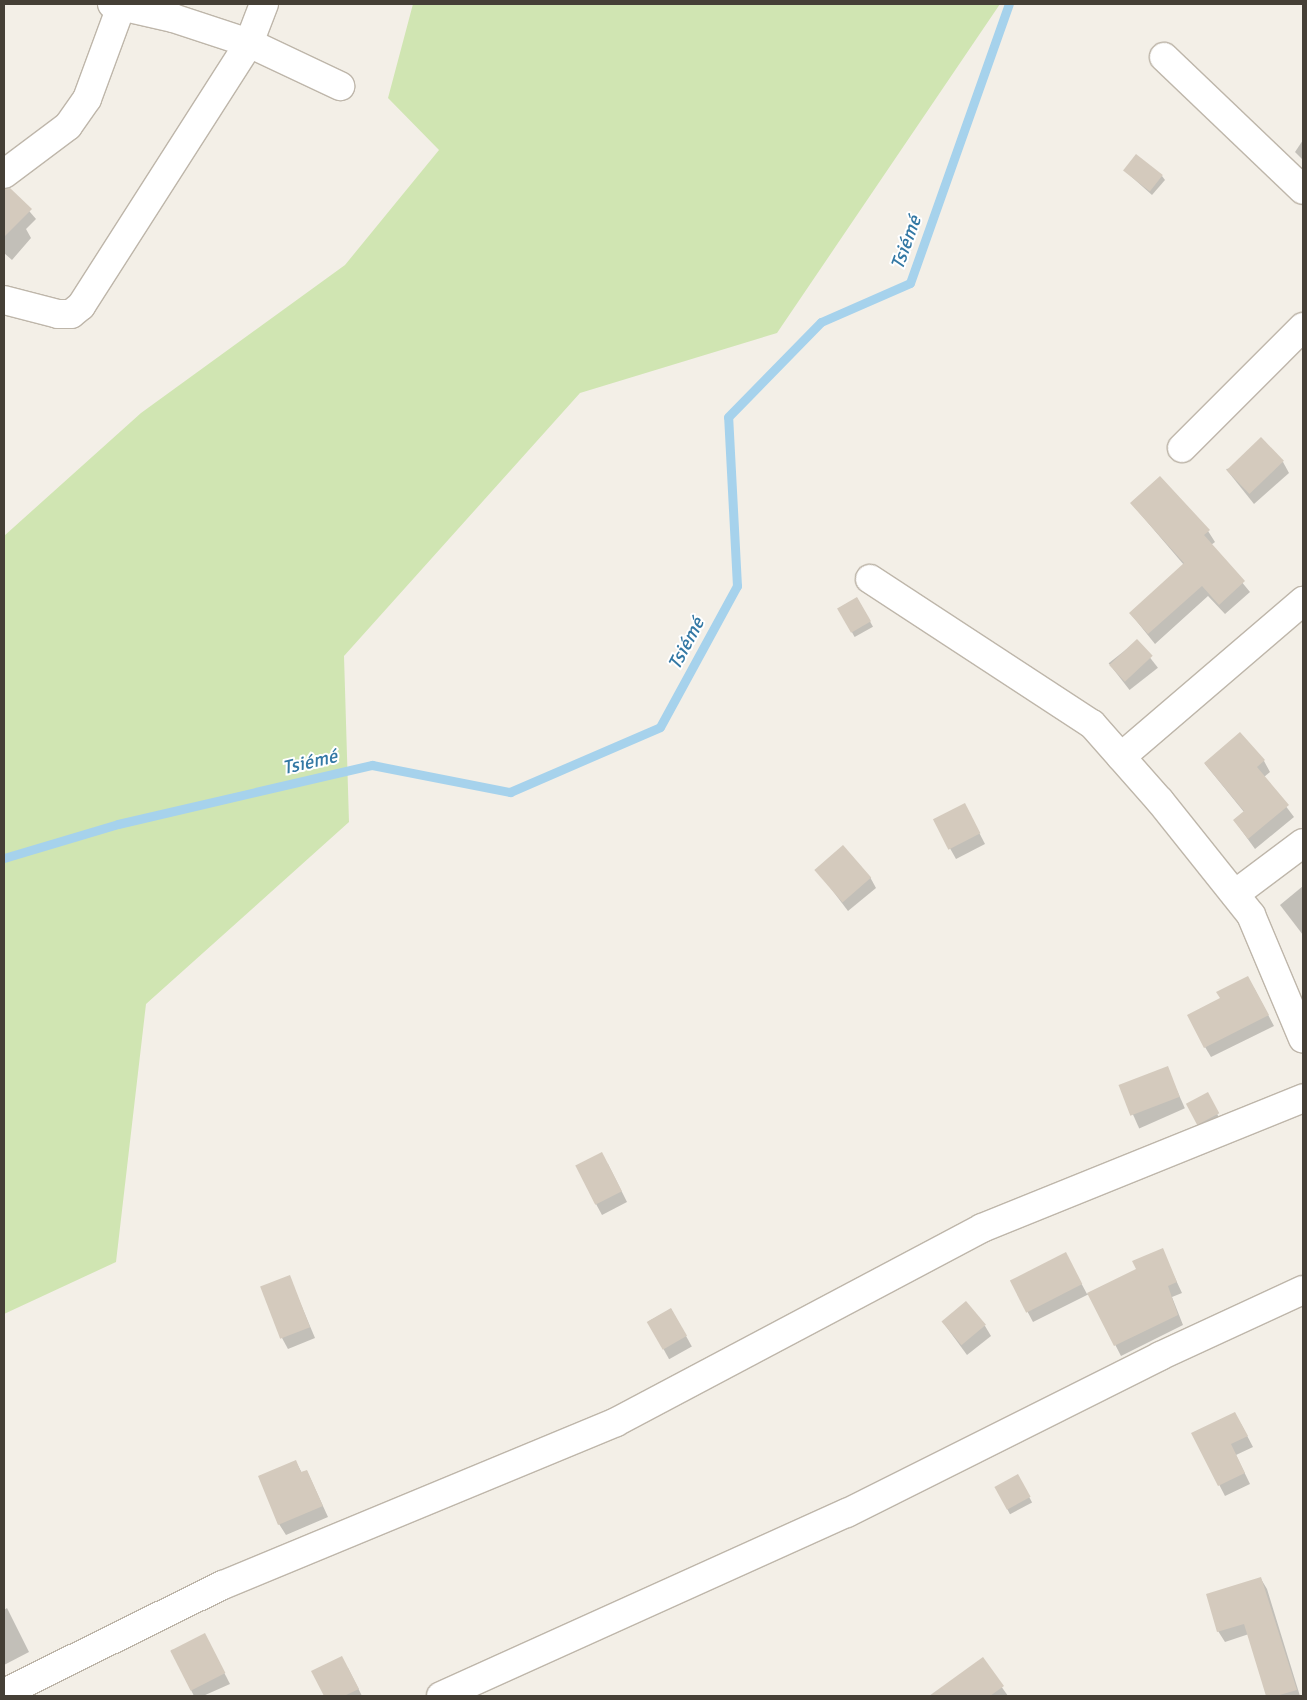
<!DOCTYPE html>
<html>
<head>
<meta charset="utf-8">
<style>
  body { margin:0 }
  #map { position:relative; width:1307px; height:1700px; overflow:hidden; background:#f3efe7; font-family:Signika,sans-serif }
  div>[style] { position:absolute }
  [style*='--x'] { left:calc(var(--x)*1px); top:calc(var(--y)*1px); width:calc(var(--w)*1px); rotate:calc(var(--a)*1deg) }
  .green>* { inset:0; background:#d0e5b2 }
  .shadow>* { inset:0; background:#0003; transform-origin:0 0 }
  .stream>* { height:9px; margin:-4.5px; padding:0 4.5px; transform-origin:4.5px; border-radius:4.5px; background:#a6d2ec }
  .building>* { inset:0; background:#d4cabd; transform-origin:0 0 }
  .roads { filter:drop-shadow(1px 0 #beb6aa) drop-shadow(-1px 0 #beb6aa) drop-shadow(0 1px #beb6aa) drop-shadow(0 -1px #beb6aa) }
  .minor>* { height:28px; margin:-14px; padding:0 14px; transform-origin:14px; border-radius:14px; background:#fff }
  span { translate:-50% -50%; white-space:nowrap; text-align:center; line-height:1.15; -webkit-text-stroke:4px #fff; paint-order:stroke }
  .water-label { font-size:19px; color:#3378a4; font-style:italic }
  .frame { position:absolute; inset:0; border:5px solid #453f36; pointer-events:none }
</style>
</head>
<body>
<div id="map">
  <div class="green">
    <div style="clip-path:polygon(413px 4px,1000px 4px,777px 333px,580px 393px,344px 656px,349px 822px,146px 1004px,116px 1262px,4px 1314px,4px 536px,141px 413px,345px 265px,439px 150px,388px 98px)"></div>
  </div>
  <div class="shadow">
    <div style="clip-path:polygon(1303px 140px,1303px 160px,1295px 152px)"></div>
    <div style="clip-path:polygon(1125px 171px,1162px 176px,1165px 180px,1152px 195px)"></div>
    <div style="clip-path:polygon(12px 191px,36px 219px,26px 229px,31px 238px,12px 260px,4px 253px,4px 199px)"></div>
    <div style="clip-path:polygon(1283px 462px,1289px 473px,1254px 504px,1226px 469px)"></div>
    <div style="clip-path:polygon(1131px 503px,1208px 531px,1215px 542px,1211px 545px,1250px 592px,1225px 614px,1208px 596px,1155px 644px,1130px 613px,1184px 565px)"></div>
    <div style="left:857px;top:598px;width:33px;height:21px;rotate:61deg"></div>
    <div style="left:1137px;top:641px;width:34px;height:36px;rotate:52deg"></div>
    <div style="clip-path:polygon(1240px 734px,1264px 761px,1270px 772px,1264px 777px,1294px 817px,1255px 849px,1234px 820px,1244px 812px,1205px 764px)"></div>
    <div style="clip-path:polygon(970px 815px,985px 844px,956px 859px,934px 820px)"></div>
    <div style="clip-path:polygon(816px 869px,870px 877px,876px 888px,848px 911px)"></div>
    <div style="clip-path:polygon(1303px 886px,1303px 935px,1280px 905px)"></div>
    <div style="clip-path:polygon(1254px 988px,1274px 1026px,1211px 1057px,1205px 1047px)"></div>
    <div style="left:1167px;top:1068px;width:44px;height:50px;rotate:66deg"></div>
    <div style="left:1207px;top:1094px;width:28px;height:21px;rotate:63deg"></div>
    <div style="clip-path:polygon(608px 1164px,627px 1202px,602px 1215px,596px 1204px)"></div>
    <div style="clip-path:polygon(1162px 1250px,1182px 1293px,1172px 1297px,1183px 1325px,1121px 1356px,1089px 1294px,1033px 1322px,1011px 1281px,1071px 1264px,1087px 1294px,1137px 1270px)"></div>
    <div style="clip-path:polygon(289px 1276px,315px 1338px,288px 1349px,282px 1338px)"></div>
    <div style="left:671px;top:1309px;width:43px;height:26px;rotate:61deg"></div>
    <div style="clip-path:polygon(942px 1321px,985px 1326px,991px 1336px,967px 1355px)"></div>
    <div style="clip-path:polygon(1241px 1424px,1253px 1447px,1236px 1455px,1250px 1484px,1225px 1496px,1193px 1434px)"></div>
    <div style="clip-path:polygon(296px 1462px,302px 1473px,307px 1471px,328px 1517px,286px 1535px,279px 1524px)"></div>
    <div style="left:1018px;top:1476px;width:30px;height:25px;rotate:62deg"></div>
    <div style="clip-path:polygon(1261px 1579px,1267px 1589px,1300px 1696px,1268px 1696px,1249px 1634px,1225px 1642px,1218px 1631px)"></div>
    <div style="clip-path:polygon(7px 1608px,29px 1652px,4px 1665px,4px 1610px)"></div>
    <div style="clip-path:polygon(210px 1645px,230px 1684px,203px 1696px,194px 1696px,171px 1650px)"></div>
    <div style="clip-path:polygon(982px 1659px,1008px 1696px,932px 1696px)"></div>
    <div style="clip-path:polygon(348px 1668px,362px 1696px,325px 1696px,313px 1671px)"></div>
  </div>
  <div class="stream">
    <div style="--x:4;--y:858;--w:119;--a:-16.6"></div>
    <div style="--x:118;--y:824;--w:261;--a:-13.1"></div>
    <div style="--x:372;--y:765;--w:141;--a:11.1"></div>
    <div style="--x:510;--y:792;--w:163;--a:-23.4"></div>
    <div style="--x:660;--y:727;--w:161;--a:-61.4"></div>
    <div style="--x:737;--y:586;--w:169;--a:-93"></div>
    <div style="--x:728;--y:417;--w:133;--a:-45.6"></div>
    <div style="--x:821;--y:322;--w:97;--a:-23.7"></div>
    <div style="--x:910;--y:283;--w:296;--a:-70.5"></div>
  </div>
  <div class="building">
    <div style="left:1136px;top:154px;width:34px;height:21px;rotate:38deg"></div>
    <div style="clip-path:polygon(10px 188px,32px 209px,4px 237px,4px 189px)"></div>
    <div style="left:1261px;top:437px;width:33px;height:48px;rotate:46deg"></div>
    <div style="clip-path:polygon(1160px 476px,1210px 530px,1204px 535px,1245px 581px,1219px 605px,1202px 586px,1148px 634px,1129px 613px,1184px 563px,1130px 503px)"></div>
    <div style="left:857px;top:597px;width:28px;height:23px;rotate:60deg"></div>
    <div style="left:1137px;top:639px;width:23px;height:38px;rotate:47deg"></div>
    <div style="clip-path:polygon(1240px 732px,1265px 760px,1257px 767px,1289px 805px,1248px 839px,1233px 820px,1244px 811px,1204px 763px)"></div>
    <div style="left:965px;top:803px;width:34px;height:36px;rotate:63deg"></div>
    <div style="left:843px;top:845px;width:43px;height:38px;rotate:49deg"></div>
    <div style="clip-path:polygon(1248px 976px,1269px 1015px,1204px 1048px,1187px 1015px,1220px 998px,1216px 992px)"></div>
    <div style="left:1168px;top:1066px;width:33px;height:53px;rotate:69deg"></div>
    <div style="left:1208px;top:1092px;width:24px;height:25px;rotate:62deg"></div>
    <div style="left:602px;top:1152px;width:44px;height:30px;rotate:63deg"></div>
    <div style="clip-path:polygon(1163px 1248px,1177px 1282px,1168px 1286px,1178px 1315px,1114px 1346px,1087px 1293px,1136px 1269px,1132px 1261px)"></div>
    <div style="left:1066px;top:1252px;width:36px;height:63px;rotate:63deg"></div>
    <div style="left:290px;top:1275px;width:56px;height:32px;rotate:69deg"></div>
    <div style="left:966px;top:1301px;width:31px;height:32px;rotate:50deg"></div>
    <div style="left:671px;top:1308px;width:32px;height:28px;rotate:60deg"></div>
    <div style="clip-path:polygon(1235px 1412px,1248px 1436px,1231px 1444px,1245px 1473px,1218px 1486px,1191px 1433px)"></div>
    <div style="clip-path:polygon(296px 1460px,301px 1472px,307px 1470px,323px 1506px,278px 1525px,258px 1476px)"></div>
    <div style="left:1018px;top:1474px;width:26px;height:27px;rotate:61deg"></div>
    <div style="clip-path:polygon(1261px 1577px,1297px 1690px,1276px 1696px,1266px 1696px,1244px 1624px,1217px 1632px,1206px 1594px)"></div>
    <div style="left:205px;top:1633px;width:45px;height:39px;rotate:63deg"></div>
    <div style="clip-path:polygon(342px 1656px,359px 1689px,344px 1696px,324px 1696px,311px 1671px)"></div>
    <div style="clip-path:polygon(983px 1657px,1004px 1686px,990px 1696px,929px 1696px)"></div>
  </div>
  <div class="roads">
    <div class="minor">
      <div style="--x:112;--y:4;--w:63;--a:12.9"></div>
      <div style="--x:173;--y:18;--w:80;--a:18.2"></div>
      <div style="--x:249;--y:43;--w:101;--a:25.3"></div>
      <div style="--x:1164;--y:57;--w:192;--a:43.7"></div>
      <div style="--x:4;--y:174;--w:80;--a:-36.9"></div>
      <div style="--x:68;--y:126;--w:33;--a:-55"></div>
      <div style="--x:87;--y:99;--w:101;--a:-69.8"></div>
      <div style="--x:4;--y:300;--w:56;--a:14.5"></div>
      <div style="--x:58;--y:314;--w:13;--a:0"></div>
      <div style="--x:71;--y:314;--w:13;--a:-39"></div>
      <div style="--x:81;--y:306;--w:312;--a:-57.4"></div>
      <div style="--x:249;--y:43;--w:42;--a:-69"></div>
      <div style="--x:1182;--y:448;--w:171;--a:-45"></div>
      <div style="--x:870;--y:579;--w:265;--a:33.2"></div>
      <div style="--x:1092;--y:724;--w:103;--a:48.6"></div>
      <div style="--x:1160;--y:801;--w:146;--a:51.4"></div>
      <div style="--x:1251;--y:915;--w:134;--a:67.2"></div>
      <div style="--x:1121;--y:757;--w:240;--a:-40.6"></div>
      <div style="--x:1235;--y:894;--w:85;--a:-36.9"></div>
      <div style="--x:4;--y:1693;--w:244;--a:-26.3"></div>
      <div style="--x:223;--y:1585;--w:425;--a:-22.5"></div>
      <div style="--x:616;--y:1422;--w:414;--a:-27.9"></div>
      <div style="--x:982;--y:1228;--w:346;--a:-22"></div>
      <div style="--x:441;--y:1696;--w:445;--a:-24.3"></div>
      <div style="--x:847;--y:1513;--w:350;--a:-26.6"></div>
      <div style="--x:1160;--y:1356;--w:157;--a:-24.8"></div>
    </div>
  </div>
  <div class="water-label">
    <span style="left:907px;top:243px;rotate:-70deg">Tsiémé</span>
    <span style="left:687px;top:644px;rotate:-62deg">Tsiémé</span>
    <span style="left:310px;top:763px;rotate:-13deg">Tsiémé</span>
  </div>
  <div class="frame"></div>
</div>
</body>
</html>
